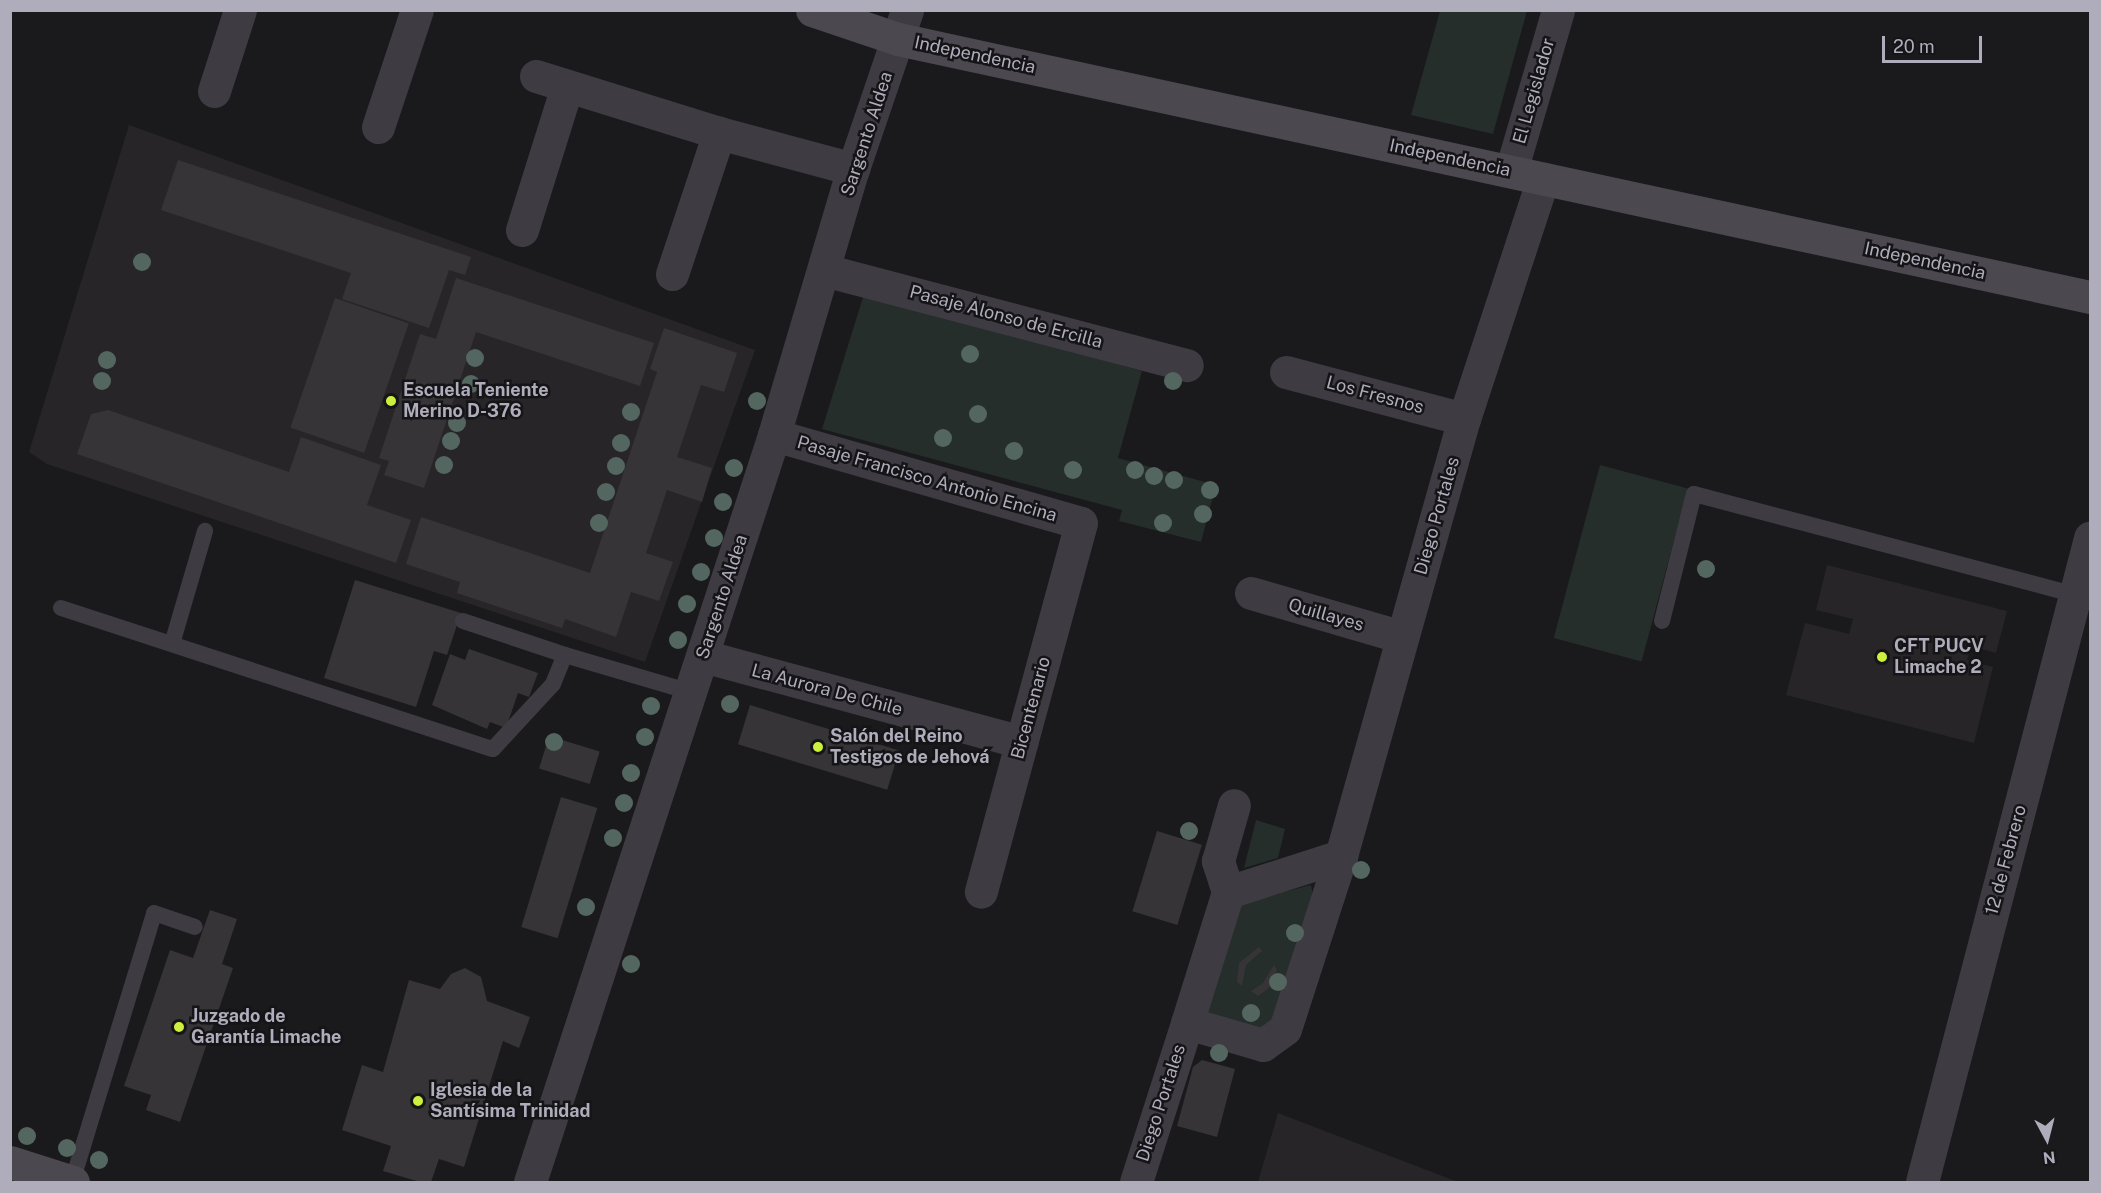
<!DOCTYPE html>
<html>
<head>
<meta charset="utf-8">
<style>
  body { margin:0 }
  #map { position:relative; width:2101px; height:1193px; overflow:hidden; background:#1a191b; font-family:"Public Sans",sans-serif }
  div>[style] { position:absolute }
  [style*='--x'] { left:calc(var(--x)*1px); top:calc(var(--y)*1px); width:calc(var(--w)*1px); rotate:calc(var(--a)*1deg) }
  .built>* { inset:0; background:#272528 }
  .green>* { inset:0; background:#252e2b; transform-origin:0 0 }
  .building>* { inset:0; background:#363437; transform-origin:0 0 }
  .service>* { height:16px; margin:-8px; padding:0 8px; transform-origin:8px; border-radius:8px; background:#3e3c42 }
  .minor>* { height:33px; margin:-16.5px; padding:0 16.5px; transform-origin:16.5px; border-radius:16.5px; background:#3e3c42 }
  .tertiary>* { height:33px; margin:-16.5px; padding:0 16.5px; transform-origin:16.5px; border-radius:16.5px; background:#3e3c42 }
  .secondary>* { height:33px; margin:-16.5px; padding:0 16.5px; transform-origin:16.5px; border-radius:16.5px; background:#4b4850 }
  .trees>* { width:18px; height:18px; margin:-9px; border-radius:50%; background:#546660 }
  .dots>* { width:16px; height:16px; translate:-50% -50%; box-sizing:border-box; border:3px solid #151416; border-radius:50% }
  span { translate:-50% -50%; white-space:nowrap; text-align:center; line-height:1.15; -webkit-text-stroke:5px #151416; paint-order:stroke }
  .street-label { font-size:18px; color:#afacbb }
  .poi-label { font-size:18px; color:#afacbb; font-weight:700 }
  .left { translate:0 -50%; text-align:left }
  .frame { position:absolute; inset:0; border:12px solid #afacbb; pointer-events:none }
  .north { position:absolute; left:2017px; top:1109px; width:60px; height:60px; -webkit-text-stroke:4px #151416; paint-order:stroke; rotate:173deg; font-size:16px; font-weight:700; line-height:24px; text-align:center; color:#afacbb }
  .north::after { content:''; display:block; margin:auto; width:21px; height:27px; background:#afacbb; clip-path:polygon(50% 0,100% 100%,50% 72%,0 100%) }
  .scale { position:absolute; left:1882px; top:36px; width:100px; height:27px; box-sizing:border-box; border:3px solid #afacbb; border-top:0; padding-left:8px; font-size:18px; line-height:21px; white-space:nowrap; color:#afacbb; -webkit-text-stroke:4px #151416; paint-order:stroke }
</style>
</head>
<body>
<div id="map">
  <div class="built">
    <div style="clip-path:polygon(129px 125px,755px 350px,645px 662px,47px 464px,29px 452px)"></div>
    <div style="clip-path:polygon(1827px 565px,2007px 611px,1996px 653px,1971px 646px,1967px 660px,1993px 667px,1974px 743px,1786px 695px,1805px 623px,1849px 634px,1853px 619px,1816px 610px)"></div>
    <div style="clip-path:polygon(1278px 1113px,1458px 1182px,1258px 1182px)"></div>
  </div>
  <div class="green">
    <div style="clip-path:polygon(1440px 11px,1527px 11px,1493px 134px,1411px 115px)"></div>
    <div style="clip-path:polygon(864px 294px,1142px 371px,1118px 458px,1216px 485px,1201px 542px,1119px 521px,1122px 510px,822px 429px)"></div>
    <div style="left:1600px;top:465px;width:91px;height:179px;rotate:15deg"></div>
    <div style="clip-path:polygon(1256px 820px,1285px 829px,1278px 858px,1244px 868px)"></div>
    <div style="clip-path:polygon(1311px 885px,1314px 900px,1278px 1027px,1262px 1037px,1203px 1014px,1240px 903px)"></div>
  </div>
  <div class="building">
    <div style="clip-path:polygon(178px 160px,471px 257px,465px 275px,449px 270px,429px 328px,342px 299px,351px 273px,161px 210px)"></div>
    <div style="clip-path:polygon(456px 278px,654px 343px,640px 386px,476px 332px,424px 488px,384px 475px,389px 461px,379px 458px,420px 334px,436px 339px)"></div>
    <div style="left:335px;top:298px;width:78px;height:137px;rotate:19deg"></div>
    <div style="clip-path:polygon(664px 328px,737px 353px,724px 392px,701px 385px,677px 457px,712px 468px,702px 502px,667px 490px,646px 553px,673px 562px,659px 601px,631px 592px,616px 637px,565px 619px,562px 628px,457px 593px,460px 582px,406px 564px,421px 517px,590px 573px,657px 372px,650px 369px)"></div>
    <div style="clip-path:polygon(108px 410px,289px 472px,301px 437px,381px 465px,367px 505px,411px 520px,396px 563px,77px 454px,91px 414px)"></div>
    <div style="clip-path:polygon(355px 580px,461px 613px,447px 655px,434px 651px,416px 707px,324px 678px)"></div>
    <div style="clip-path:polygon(469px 649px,538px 673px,529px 697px,518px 693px,506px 728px,490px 722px,487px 729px,432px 705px,450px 654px,465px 660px)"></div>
    <div style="left:750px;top:705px;width:156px;height:41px;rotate:17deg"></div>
    <div style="left:549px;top:736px;width:53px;height:34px;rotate:17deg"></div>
    <div style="left:561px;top:797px;width:38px;height:136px;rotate:17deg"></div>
    <div style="left:1157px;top:831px;width:47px;height:84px;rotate:17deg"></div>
    <div style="clip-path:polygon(210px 910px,237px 919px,222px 964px,233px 968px,180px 1122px,146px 1110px,151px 1095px,124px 1086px,170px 950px,193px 958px)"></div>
    <div style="clip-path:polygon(1259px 947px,1262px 951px,1246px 965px,1242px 986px,1237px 982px,1239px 963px)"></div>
    <div style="clip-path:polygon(1274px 965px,1277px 970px,1269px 988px,1258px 996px,1251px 991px,1263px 983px)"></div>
    <div style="clip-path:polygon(465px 968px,481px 977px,487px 1001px,530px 1017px,519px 1048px,503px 1041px,464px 1167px,439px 1159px,431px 1182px,420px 1182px,383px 1171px,391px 1146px,342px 1130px,362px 1065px,383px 1072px,409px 980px,440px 989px,451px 974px)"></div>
    <div style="clip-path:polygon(1202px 1060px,1235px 1069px,1217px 1137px,1177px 1126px,1193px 1067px)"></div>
  </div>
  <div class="service">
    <div style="--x:61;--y:608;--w:454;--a:18.1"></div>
    <div style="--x:493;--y:749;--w:88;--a:-47.3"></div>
    <div style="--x:553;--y:684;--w:31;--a:-68"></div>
    <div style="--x:565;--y:655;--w:131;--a:16.4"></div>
    <div style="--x:463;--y:621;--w:108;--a:18.4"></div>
    <div style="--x:1662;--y:621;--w:131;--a:-75.9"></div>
    <div style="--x:1694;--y:494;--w:394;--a:14.8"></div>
    <div style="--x:172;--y:644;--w:118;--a:-73.7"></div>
    <div style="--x:72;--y:1182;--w:281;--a:-73"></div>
    <div style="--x:154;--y:913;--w:43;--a:18.9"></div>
  </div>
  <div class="minor">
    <div style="--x:536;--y:76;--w:192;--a:17.3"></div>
    <div style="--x:719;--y:133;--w:139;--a:15"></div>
    <div style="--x:214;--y:91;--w:85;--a:-72.2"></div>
    <div style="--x:378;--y:127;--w:123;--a:-71.6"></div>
    <div style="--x:1511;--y:171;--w:168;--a:-73.7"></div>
    <div style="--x:522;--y:230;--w:151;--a:-72.6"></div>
    <div style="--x:824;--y:270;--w:375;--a:14.7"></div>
    <div style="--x:672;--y:274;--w:149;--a:-71.6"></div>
    <div style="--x:1286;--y:372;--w:184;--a:14.8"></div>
    <div style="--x:774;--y:435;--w:319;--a:16"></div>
    <div style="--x:1081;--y:523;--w:382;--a:105.2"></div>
    <div style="--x:1251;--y:593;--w:157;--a:16.2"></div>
    <div style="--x:703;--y:656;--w:330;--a:15.1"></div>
    <div style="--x:1228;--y:892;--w:33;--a:-108"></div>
    <div style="--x:1218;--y:861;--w:58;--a:-74.1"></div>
    <div style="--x:1187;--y:1023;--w:137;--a:-72.6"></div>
    <div style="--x:1228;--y:892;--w:119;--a:-17.7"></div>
    <div style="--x:530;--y:1182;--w:786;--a:-71.91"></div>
    <div style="--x:774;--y:435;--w:277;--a:-73.5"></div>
    <div style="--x:853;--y:169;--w:168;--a:-71.2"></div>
    <div style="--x:1136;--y:1182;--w:167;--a:-72.2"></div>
    <div style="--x:1187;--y:1023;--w:79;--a:16.1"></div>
    <div style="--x:1263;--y:1045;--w:27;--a:-36"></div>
    <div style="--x:1285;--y:1029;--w:182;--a:-72.1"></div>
    <div style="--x:1341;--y:856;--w:454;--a:-74.3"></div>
    <div style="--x:1464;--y:419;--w:253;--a:-71.8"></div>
  </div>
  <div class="tertiary">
    <div style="--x:1922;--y:1182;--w:666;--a:-75.38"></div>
  </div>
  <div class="secondary">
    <div style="--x:812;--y:10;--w:91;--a:18.6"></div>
    <div style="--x:898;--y:39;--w:1220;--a:12.21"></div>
    <div style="--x:10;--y:1162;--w:66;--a:17.6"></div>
  </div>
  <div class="trees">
    <div style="left:142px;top:262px"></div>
    <div style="left:970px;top:354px"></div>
    <div style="left:475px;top:358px"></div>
    <div style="left:107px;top:360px"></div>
    <div style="left:102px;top:381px"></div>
    <div style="left:1173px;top:381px"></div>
    <div style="left:471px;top:384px"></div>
    <div style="left:757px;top:401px"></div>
    <div style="left:631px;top:412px"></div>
    <div style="left:978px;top:414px"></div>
    <div style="left:457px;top:423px"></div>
    <div style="left:943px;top:438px"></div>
    <div style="left:451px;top:441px"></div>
    <div style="left:621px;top:443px"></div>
    <div style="left:1014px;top:451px"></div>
    <div style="left:444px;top:465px"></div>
    <div style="left:616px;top:466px"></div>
    <div style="left:734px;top:468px"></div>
    <div style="left:1073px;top:470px"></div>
    <div style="left:1135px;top:470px"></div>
    <div style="left:1154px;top:476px"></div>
    <div style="left:1174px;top:480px"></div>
    <div style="left:1210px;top:490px"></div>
    <div style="left:606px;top:492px"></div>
    <div style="left:723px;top:502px"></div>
    <div style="left:1203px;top:514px"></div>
    <div style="left:599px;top:523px"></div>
    <div style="left:1163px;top:523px"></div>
    <div style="left:714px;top:538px"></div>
    <div style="left:1706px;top:569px"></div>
    <div style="left:701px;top:572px"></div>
    <div style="left:687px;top:604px"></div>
    <div style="left:678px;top:640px"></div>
    <div style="left:730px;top:704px"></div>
    <div style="left:651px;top:706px"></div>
    <div style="left:645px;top:737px"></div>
    <div style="left:554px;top:742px"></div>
    <div style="left:631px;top:773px"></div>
    <div style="left:624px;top:803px"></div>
    <div style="left:1189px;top:831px"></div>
    <div style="left:613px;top:838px"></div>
    <div style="left:1361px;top:870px"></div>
    <div style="left:586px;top:907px"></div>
    <div style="left:1295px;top:933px"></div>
    <div style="left:631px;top:964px"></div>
    <div style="left:1278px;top:982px"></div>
    <div style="left:1251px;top:1013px"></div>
    <div style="left:1219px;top:1053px"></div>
    <div style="left:27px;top:1136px"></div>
    <div style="left:67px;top:1148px"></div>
    <div style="left:99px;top:1160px"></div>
  </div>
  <div class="dots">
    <div style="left:391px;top:401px;background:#ccf03d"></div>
    <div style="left:1882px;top:657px;background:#ccf03d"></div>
    <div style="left:818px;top:747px;background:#ccf03d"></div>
    <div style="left:179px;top:1027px;background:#ccf03d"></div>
    <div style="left:418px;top:1101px;background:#ccf03d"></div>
  </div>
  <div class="street-label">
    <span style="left:975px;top:55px;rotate:12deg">Independencia</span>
    <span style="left:1534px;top:91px;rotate:-74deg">El Legislador</span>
    <span style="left:867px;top:134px;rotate:-72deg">Sargento Aldea</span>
    <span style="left:1450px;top:158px;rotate:12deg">Independencia</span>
    <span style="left:1925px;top:261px;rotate:12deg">Independencia</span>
    <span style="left:1006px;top:317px;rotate:15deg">Pasaje Alonso de Ercilla</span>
    <span style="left:1375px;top:395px;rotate:15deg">Los Fresnos</span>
    <span style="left:927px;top:479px;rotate:16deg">Pasaje Francisco Antonio Encina</span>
    <span style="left:1437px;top:516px;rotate:-74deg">Diego Portales</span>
    <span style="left:722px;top:597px;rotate:-72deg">Sargento Aldea</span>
    <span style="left:1326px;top:615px;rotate:16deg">Quillayes</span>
    <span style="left:827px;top:690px;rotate:15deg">La Aurora De Chile</span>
    <span style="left:1031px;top:708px;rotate:-75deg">Bicentenario</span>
    <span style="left:2006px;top:860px;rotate:-75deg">12 de Febrero</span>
    <span style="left:1161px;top:1103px;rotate:-72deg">Diego Portales</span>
  </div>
  <div class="poi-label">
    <span class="left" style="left:403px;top:401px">Escuela Teniente<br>Merino D-376</span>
    <span class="left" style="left:1894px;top:657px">CFT PUCV<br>Limache 2</span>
    <span class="left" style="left:830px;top:747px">Salón del Reino<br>Testigos de Jehová</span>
    <span class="left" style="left:191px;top:1027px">Juzgado de<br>Garantía Limache</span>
    <span class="left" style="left:430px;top:1101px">Iglesia de la<br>Santísima Trinidad</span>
  </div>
  <div class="frame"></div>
  <div class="north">N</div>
  <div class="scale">20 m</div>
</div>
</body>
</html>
